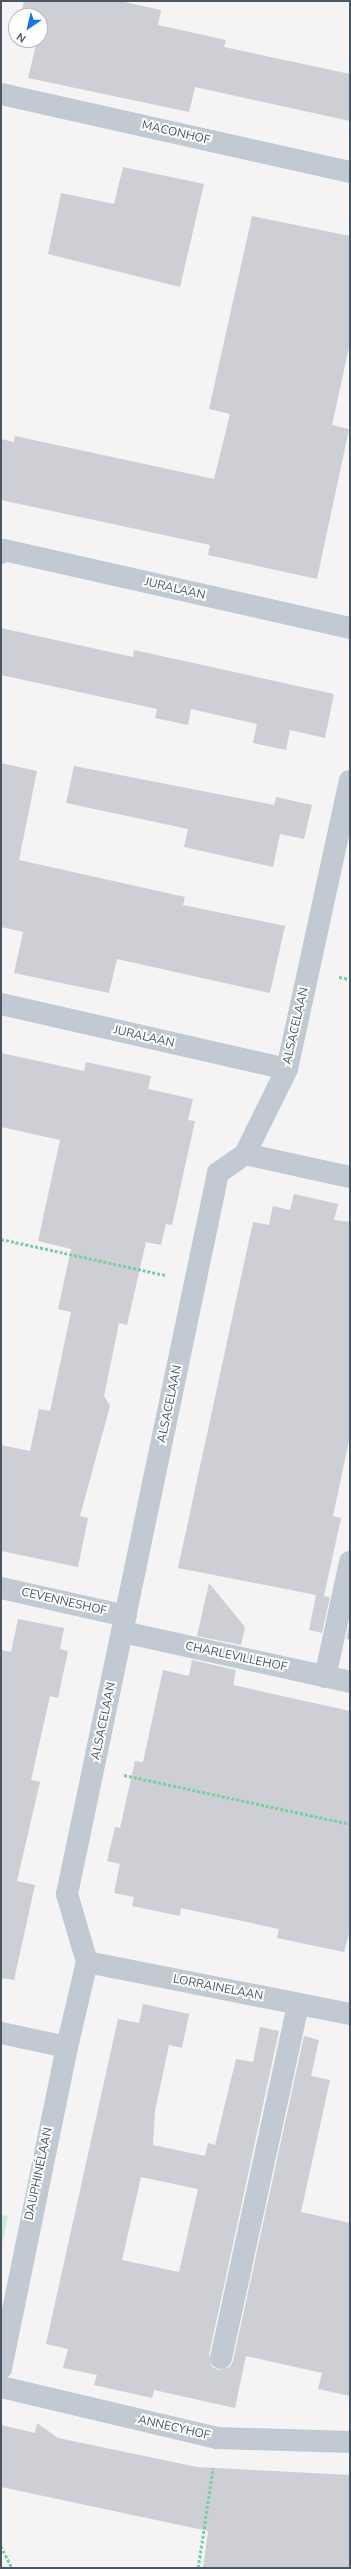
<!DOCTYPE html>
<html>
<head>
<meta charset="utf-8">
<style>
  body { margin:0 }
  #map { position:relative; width:351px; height:2569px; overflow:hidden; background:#f5f3f3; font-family:"Nunito Sans",sans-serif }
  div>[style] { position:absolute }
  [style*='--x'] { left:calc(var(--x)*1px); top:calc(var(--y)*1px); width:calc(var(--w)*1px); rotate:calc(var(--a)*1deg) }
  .green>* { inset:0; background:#c3f1d5 }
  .building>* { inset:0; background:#cdcfd5 }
  .path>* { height:2.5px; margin-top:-1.25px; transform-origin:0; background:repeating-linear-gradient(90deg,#7ad0a6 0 3px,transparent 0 5px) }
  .lane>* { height:22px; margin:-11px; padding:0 11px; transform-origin:11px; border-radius:11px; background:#c1cad2 }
  .street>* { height:22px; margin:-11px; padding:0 11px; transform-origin:11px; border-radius:11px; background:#c1cad2 }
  span { translate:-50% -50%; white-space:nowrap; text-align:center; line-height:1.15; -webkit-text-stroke:4px #fff; paint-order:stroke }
  .street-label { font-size:12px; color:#4a5661 }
  .frame { position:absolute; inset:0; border:2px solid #4a5661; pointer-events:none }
  .north { position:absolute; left:8px; top:8px; width:40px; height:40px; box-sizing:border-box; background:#fff; border:1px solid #b7bbc0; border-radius:50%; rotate:215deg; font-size:11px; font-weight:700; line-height:16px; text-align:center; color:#4a5661 }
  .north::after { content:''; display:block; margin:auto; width:14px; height:18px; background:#1a73e8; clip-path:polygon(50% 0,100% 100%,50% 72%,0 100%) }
</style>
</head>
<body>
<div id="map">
  <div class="green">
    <div style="clip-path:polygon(1px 2215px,8px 2216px,1px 2249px)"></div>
  </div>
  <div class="building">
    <div style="clip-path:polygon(24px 1px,120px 1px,161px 10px,158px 25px,226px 40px,224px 47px,350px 74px,350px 121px,195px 87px,189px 112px,28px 78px,36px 45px,15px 41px,40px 40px,40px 16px,21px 16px)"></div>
    <div style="clip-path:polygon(123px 167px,204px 184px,180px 287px,48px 254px,61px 193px,114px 204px)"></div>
    <div style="clip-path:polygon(252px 216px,350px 236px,350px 343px,332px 425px,349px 429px,317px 579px,208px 555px,210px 545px,1px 500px,1px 439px,14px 442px,15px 436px,214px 479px,230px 414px,209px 409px)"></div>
    <div style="clip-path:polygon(1px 628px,133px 657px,134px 650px,334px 694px,325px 738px,290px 730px,286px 750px,253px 743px,257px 724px,191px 709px,188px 725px,155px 718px,157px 709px,1px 675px)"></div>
    <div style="clip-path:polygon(1px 763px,37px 771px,19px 860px,185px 897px,183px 905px,285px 926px,270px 993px,117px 959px,109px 993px,14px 973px,23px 932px,1px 927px)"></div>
    <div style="clip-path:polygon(74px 766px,274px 805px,276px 797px,312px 805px,304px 839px,280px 834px,273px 867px,184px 847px,188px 829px,66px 803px)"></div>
    <div style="clip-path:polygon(1px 1053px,84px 1071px,86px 1062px,151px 1076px,148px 1089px,193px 1099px,188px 1120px,195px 1121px,172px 1225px,166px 1224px,161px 1245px,146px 1242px,127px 1325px,119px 1323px,104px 1396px,110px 1406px,80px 1516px,88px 1518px,78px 1567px,1px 1551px,1px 1445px,30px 1451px,39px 1409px,50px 1411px,71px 1312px,58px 1309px,71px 1249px,38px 1241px,60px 1140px,1px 1127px)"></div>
    <div style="clip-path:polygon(294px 1194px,338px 1204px,334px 1220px,350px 1222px,350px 1436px,333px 1516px,341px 1518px,324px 1596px,330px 1597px,322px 1633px,309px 1630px,316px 1595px,178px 1568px,253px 1222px,269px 1225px,273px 1206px,290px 1210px)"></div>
    <div style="clip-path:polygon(209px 1583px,245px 1627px,241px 1645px,197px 1636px)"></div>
    <div style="clip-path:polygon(18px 1619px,64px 1628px,60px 1649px,68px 1651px,58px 1698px,50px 1696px,31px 1780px,40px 1782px,17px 1881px,35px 1885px,14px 1980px,1px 1978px,1px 1650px,11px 1652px)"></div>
    <div style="clip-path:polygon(350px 1621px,350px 1640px,346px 1639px)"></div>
    <div style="clip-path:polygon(192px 1660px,236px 1670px,233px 1685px,350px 1711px,350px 1930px,344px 1952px,277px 1938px,279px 1929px,181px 1908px,180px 1916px,132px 1906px,134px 1897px,114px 1893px,120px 1864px,107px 1861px,115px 1827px,120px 1828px,135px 1761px,143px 1762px,163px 1670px,189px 1676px)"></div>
    <div style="clip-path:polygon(evenodd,143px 2004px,189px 2014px,182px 2048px,169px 2045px,155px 2111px,153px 2145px,205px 2156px,208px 2143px,215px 2145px,236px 2059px,253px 2062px,260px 2027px,279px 2031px,209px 2355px,212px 2367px,219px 2370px,230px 2367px,233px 2361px,304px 2036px,319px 2040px,311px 2076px,330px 2080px,301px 2212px,350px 2223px,350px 2396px,318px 2389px,322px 2373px,246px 2356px,235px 2408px,154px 2390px,152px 2398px,94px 2385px,97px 2375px,63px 2368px,68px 2349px,46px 2344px,118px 2019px,139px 2023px,143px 2004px,141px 2177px,198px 2189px,179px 2272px,122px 2260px,141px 2177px)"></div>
    <div style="clip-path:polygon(37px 2423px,58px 2438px,197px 2467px,350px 2475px,350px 2568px,203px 2568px,208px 2531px,1px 2487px,1px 2425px,35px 2433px)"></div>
  </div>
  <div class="path">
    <div style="--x:339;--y:977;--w:11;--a:10"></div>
    <div style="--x:1;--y:1239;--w:168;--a:12.4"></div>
    <div style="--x:124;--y:1775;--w:231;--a:12.2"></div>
    <div style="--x:1;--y:2546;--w:25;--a:63"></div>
    <div style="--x:198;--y:2568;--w:101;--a:-81.5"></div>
  </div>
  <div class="lane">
    <div style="--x:325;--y:1677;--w:118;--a:-77.7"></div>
    <div style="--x:221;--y:2358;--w:362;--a:-77.7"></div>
  </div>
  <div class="street">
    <div style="--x:1;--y:94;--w:358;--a:12.6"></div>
    <div style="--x:1;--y:553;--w:4;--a:-45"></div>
    <div style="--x:4;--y:550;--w:355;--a:12.7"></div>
    <div style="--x:1;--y:1004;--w:293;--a:12.8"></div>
    <div style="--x:245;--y:1154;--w:107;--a:12.4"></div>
    <div style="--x:1;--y:1588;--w:128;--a:12.6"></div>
    <div style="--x:123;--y:1632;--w:232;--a:12.4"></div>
    <div style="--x:87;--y:1962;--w:268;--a:11.2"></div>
    <div style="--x:1;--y:2033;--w:67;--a:12"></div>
    <div style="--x:67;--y:2047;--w:328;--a:101.6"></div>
    <div style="--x:67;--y:2047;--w:87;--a:-76.8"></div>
    <div style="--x:87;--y:1962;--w:71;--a:-106.4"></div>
    <div style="--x:67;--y:1894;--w:737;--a:-78.17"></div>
    <div style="--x:218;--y:1173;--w:33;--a:-35"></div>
    <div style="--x:245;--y:1154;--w:95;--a:-63.7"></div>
    <div style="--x:287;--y:1069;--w:295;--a:-77.7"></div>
    <div style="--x:1;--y:2387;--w:222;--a:13.3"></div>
    <div style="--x:217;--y:2438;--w:133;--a:1.7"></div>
  </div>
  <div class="street-label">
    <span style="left:176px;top:133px;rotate:13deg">MACONHOF</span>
    <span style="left:175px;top:589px;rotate:13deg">JURALAAN</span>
    <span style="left:296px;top:1026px;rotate:-77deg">ALSACELAAN</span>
    <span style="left:144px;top:1037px;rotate:13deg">JURALAAN</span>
    <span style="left:170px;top:1404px;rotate:-78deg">ALSACELAAN</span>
    <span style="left:64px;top:1602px;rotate:13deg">CEVENNESHOF</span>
    <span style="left:236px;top:1657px;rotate:12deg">CHARLEVILLEHOF</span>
    <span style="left:104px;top:1721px;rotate:-78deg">ALSACELAAN</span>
    <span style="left:218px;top:1988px;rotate:11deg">LORRAINELAAN</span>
    <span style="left:39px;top:2174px;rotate:-78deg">DAUPHINÉLAAN</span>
    <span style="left:174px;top:2428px;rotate:13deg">ANNECYHOF</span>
  </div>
  <div class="frame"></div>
  <div class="north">N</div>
</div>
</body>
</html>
